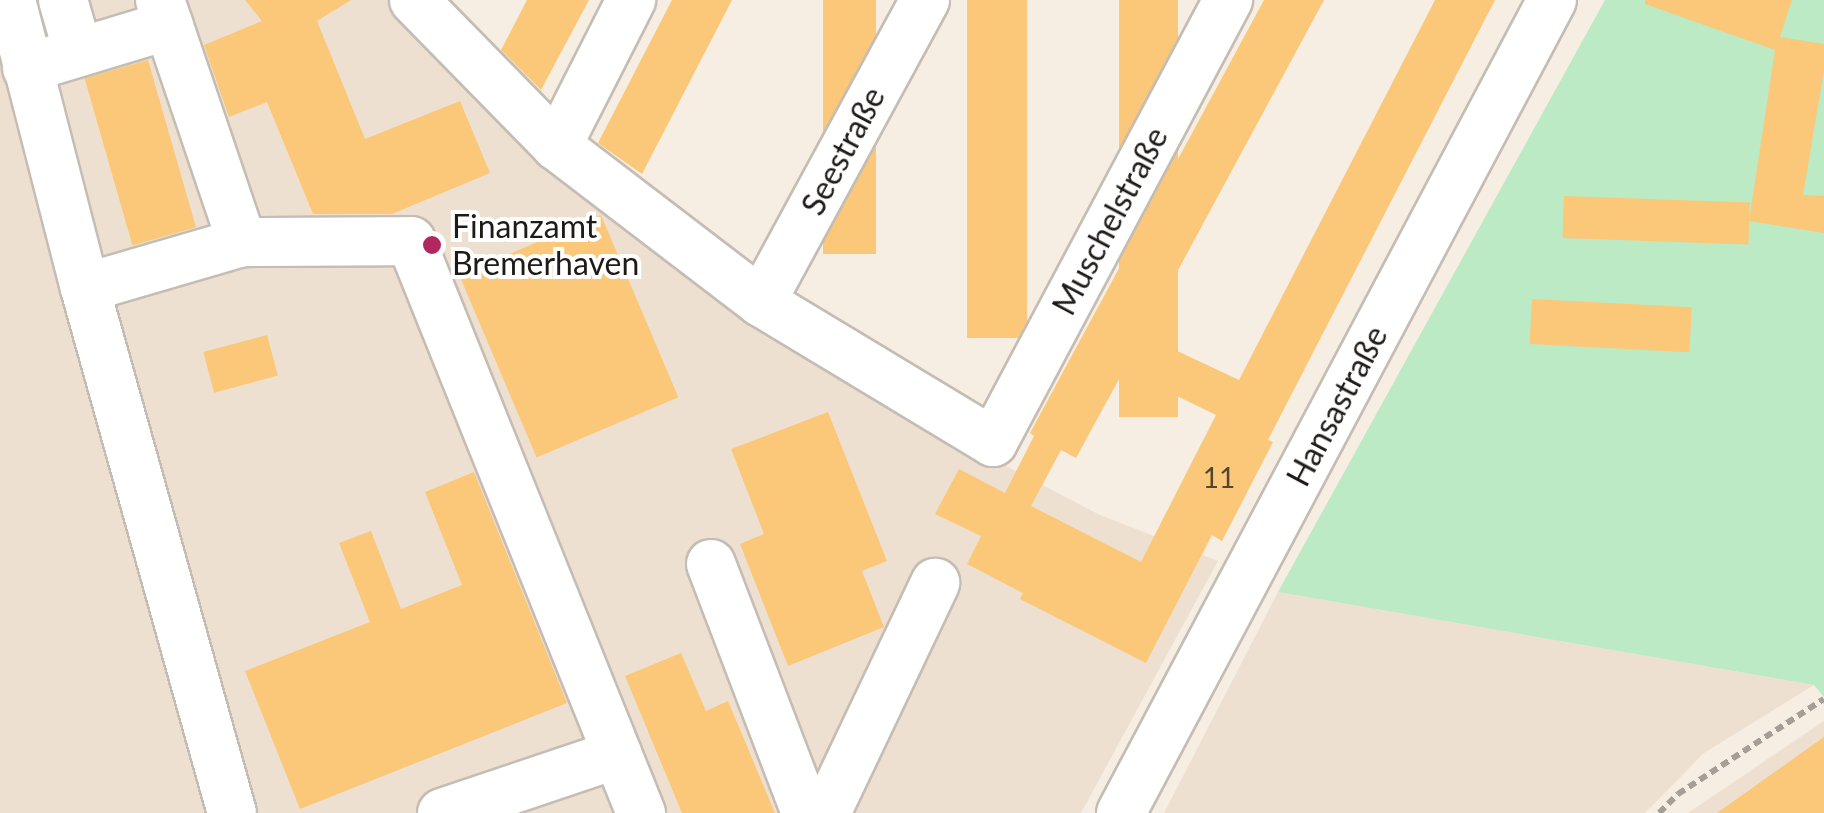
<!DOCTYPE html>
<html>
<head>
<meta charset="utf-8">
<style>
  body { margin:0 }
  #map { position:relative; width:1824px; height:813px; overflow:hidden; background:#f6ede3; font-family:Lato,sans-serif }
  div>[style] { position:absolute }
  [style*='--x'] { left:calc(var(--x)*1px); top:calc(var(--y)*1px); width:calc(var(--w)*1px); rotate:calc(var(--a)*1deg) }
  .built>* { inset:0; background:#eee0d0 }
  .green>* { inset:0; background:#bceac5 }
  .building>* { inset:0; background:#fbc778; transform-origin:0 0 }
  .path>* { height:6px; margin-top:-3px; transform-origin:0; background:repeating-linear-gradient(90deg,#a59e97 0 8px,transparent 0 13px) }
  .roads { filter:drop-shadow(2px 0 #c5bdb3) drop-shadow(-2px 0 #c5bdb3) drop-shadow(0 2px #c5bdb3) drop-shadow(0 -2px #c5bdb3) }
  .minor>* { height:48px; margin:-24px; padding:0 24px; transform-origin:24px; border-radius:24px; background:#fff }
  .dots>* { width:28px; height:28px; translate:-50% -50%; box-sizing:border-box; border:5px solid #fff; border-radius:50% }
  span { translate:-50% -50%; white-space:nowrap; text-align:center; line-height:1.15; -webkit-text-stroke:8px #fff; paint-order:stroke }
  .number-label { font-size:28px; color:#54452f }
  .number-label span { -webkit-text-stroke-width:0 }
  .street-label { font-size:32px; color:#1d1a17 }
  .poi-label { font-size:32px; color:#1d1a17 }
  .left { translate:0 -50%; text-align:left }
</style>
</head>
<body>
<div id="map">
  <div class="built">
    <div style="clip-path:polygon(0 0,399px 0,979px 452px,1100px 515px,1218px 561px,1081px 813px,0 813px)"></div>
    <div style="clip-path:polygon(1278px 592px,1814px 685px,1704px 753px,1645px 813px,1164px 813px)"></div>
    <div style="clip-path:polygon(1824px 721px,1824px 813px,1688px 813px)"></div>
  </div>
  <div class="green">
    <div style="clip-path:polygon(1605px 0,1824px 0,1824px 697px,1814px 685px,1278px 592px)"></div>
  </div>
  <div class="building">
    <div style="clip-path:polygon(245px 0,351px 0,317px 21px,365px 139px,460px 101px,490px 173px,392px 214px,313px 214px,267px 102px,229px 117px,204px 45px,262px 21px)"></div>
    <div style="clip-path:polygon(527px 0,589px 0,541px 90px,501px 50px)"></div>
    <div style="clip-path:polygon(672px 0,732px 0,642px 174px,598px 143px)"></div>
    <div style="left:823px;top:0;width:53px;height:254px"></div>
    <div style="left:967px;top:0;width:60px;height:338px"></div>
    <div style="left:1119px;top:0;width:59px;height:417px"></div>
    <div style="clip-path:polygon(evenodd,1264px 0,1324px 0,1143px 335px,1239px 380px,1435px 0,1495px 0,1268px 440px,1273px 442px,1222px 541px,1212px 535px,1146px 663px,1020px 599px,1023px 593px,967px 564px,981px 536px,935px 514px,959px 469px,1005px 493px,1034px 436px,1030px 433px,1264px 0,1124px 370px,1216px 415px,1141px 562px,1031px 506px,1061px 450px,1076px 458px,1124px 370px)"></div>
    <div style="clip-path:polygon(1645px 0,1792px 0,1780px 37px,1824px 44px,1824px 70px,1803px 195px,1824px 196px,1824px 233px,1749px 221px,1775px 50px,1645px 4px)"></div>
    <div style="left:148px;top:60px;width:174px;height:66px;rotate:74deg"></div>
    <div style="left:1564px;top:196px;width:186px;height:42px;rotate:2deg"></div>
    <div style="left:601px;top:215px;width:198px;height:154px;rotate:67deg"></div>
    <div style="left:1532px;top:299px;width:160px;height:45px;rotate:3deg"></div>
    <div style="left:267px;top:335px;width:42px;height:66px;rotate:75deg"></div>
    <div style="clip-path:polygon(828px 412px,887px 561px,862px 571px,884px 627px,788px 666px,740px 544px,764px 534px,731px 449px)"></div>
    <div style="clip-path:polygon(474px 472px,567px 703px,300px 809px,245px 671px,370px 622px,339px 543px,371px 531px,401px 609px,462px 585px,425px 492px)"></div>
    <div style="clip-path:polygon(681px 653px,706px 711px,728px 701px,775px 813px,682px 813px,625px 676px)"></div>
    <div style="clip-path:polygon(1824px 737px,1824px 813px,1717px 813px)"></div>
  </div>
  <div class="path">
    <div style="--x:1659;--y:813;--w:27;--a:-45"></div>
    <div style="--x:1678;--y:794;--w:174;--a:-33.1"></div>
  </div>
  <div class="roads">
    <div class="minor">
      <div style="--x:11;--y:0;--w:297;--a:75.6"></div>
      <div style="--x:85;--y:288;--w:545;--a:74.36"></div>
      <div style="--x:63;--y:0;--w:54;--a:73.9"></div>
      <div style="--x:160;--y:0;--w:256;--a:71.3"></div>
      <div style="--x:414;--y:0;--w:204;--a:45.6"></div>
      <div style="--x:557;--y:146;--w:257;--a:37.4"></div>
      <div style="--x:761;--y:302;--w:271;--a:31.1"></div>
      <div style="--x:993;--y:442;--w:501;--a:-62"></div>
      <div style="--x:27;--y:68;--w:148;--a:-16.8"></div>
      <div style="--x:557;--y:146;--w:164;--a:-63.1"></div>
      <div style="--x:85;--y:288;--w:164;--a:-16.3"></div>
      <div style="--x:242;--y:242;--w:169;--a:-0.3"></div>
      <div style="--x:411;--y:241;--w:617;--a:68.1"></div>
      <div style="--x:761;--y:302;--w:344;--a:-61.5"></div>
      <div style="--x:711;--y:564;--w:267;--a:69.1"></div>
      <div style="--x:442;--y:813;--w:185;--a:-18.6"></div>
      <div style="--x:826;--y:813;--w:255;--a:-64.6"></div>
      <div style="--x:1121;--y:813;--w:920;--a:-62.07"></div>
    </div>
  </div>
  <div class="dots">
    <div style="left:432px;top:245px;background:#b32761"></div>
  </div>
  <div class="number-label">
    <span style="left:1219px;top:477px">11</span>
  </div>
  <div class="street-label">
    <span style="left:843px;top:151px;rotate:-62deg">Seestraße</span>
    <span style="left:1110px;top:221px;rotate:-62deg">Muschelstraße</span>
    <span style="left:1337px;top:406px;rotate:-62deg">Hansastraße</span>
  </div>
  <div class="poi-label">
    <span class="left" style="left:452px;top:245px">Finanzamt<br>Bremerhaven</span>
  </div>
</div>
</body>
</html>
